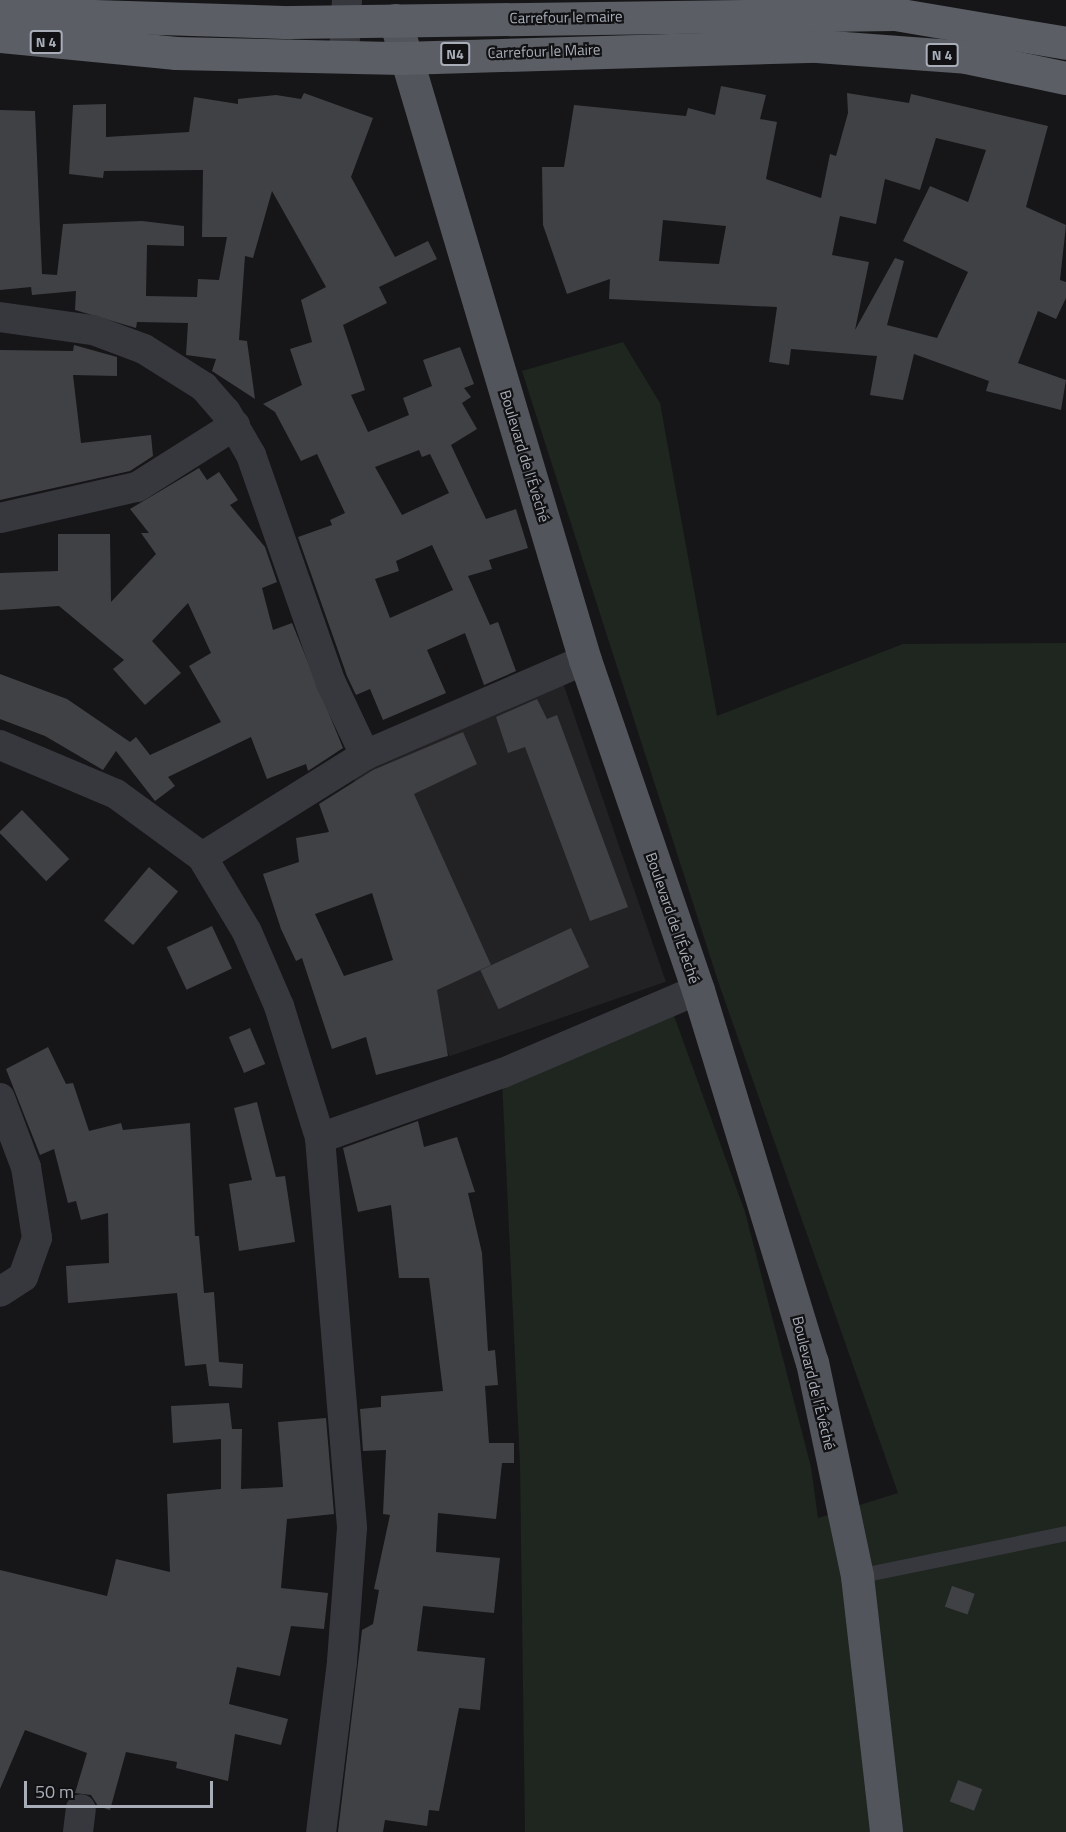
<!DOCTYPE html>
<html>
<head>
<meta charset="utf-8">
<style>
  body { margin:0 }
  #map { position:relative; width:1066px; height:1832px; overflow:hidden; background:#161618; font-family:"Titillium Web",sans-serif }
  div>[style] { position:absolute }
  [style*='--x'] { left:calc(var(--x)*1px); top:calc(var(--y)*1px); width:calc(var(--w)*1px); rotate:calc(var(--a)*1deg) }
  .built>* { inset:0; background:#222225; transform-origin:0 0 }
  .green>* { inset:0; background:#1e261f }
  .building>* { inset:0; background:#404145; transform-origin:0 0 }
  .service>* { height:15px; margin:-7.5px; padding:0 7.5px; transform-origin:7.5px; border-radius:7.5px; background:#37383d }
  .minor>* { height:30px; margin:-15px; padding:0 15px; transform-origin:15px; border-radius:15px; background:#37383d }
  .primary>* { height:33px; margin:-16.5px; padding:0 16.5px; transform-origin:16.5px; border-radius:16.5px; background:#53555c }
  .trunk>* { height:33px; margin:-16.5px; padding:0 16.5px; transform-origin:16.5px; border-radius:16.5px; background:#5b5e65 }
  span { translate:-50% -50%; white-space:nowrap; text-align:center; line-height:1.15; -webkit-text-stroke:4.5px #111113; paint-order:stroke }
  .shield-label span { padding:2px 4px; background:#111113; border:2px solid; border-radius:4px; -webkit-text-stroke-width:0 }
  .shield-label { font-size:14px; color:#a8adb8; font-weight:700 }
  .street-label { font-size:15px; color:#a8adb8 }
  .scale { position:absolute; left:24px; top:1781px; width:189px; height:27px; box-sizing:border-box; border:3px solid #a8adb8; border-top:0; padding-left:8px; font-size:18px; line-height:21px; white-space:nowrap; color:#a8adb8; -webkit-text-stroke:4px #111113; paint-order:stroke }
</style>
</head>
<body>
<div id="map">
  <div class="built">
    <div style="left:563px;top:683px;width:316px;height:229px;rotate:71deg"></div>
  </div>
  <div class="green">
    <div style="clip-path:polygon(623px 342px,660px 403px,717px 716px,903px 644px,1066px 643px,1066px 1832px,525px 1832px,520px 1465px,502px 1079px,673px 1013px,745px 1212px,811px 1467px,818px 1518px,898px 1493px,719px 984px,522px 371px)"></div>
  </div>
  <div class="building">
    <div style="clip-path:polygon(evenodd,721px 86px,766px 95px,760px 119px,777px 122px,766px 179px,821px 198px,830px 154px,836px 156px,848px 113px,847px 93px,909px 103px,911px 94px,1048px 126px,1026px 207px,1066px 225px,1060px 280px,1066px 282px,1066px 298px,1056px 319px,1038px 311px,1018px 363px,1066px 380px,1061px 410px,986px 391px,989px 381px,914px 354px,903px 400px,870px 395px,877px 356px,791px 349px,789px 365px,769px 362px,777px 307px,609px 299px,610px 279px,567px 294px,543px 225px,542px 167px,564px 167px,574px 105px,686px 116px,688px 108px,715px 115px,721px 86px,936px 138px,986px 150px,968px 202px,930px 186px,903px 241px,968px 272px,937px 338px,887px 325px,904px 261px,895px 258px,855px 330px,869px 262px,832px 255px,840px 216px,876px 224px,885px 179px,920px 190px,936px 138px,721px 86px,663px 220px,726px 226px,719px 264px,659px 261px,663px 220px)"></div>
    <div style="clip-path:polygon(evenodd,304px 93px,373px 118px,351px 177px,395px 257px,428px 241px,437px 259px,379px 287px,387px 303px,343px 325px,365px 390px,351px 395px,368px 432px,409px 415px,403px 398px,432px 386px,423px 360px,460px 347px,474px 384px,464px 388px,471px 397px,462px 403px,477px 429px,451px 445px,486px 519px,516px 509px,528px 548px,489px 560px,492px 569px,468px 576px,490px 625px,498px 622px,516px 671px,484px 685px,465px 633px,427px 650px,446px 693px,383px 720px,370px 689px,356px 695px,347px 676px,298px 537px,332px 525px,330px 520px,345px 513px,317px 454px,301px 461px,275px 412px,263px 404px,302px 385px,290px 349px,312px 342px,301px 300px,326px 287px,272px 191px,253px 258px,245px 256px,239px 340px,247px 341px,255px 399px,212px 371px,216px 359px,186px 355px,188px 323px,137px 322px,136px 328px,75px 310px,76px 291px,32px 295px,31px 287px,0 290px,0 110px,35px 111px,42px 274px,57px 275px,63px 224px,142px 221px,184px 226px,184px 246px,147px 245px,146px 296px,197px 297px,198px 279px,219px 280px,227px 237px,202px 237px,203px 170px,104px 171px,103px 178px,69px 174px,73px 105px,106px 104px,106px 137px,189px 132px,194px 97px,238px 104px,238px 99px,276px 95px,301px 99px,304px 93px,419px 450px,422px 457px,430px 454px,449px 493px,402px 515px,375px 467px,419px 450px,304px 93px,432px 545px,453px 590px,390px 618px,375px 579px,399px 571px,396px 561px,432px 545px)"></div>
    <div style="clip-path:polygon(74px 345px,117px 357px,117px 376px,73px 375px,81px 443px,151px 435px,153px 456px,130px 471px,0 500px,0 350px,73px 351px)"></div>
    <div style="clip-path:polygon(199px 468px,207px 480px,219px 472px,238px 500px,230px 505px,265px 547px,277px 582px,262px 588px,273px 630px,292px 623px,343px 748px,308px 771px,306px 764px,267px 779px,251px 737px,168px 777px,175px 786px,155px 801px,116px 751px,103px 770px,45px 736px,0 719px,0 674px,67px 699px,130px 742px,136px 737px,150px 755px,221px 722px,189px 666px,211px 653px,188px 603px,152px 641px,181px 673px,145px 705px,113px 669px,124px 660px,59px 606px,0 610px,0 573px,58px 571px,58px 534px,110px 534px,111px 602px,156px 554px,141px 533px,149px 533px,130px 509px)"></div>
    <div style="clip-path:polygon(537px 699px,547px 719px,557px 715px,628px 907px,590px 921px,525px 747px,508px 753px,496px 717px)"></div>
    <div style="clip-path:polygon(evenodd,463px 732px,477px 764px,414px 794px,491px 965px,437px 990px,448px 1056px,376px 1075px,366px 1037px,332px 1049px,302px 958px,296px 961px,281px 929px,263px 874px,299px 862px,296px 838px,329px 832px,319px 804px,373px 770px,463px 732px,372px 893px,393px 960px,344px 976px,315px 914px,372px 893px)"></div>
    <div style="left:22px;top:810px;width:68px;height:32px;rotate:46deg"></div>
    <div style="left:149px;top:867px;width:38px;height:70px;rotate:40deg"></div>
    <div style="left:212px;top:926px;width:47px;height:50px;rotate:65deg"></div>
    <div style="left:571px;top:928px;width:43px;height:100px;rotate:65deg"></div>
    <div style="left:250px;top:1028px;width:39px;height:23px;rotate:67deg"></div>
    <div style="clip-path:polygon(48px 1047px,66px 1084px,73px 1083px,89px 1131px,121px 1123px,123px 1130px,190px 1123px,195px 1236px,199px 1236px,204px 1293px,214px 1292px,219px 1362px,243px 1364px,242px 1388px,209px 1386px,206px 1364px,185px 1366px,177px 1293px,68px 1303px,66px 1266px,109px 1263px,108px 1213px,81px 1220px,76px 1201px,68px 1203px,54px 1149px,40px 1155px,6px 1069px)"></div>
    <div style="clip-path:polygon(257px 1102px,276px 1177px,285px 1176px,295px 1242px,239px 1251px,229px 1184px,252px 1180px,234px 1108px)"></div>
    <div style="clip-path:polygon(418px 1121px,424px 1147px,457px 1137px,475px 1192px,468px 1193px,482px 1253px,488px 1351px,495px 1350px,498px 1385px,485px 1386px,489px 1443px,514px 1443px,514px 1463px,502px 1463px,496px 1519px,438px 1513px,436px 1552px,500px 1558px,494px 1613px,423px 1606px,417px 1651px,485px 1658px,480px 1710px,459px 1708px,439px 1811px,429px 1810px,427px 1826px,385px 1820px,383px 1832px,338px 1832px,362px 1630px,373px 1624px,379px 1590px,374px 1589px,390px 1515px,383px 1514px,386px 1450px,363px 1451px,360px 1409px,381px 1407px,381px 1396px,443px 1391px,429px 1278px,399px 1278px,391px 1205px,358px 1212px,343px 1148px)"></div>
    <div style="clip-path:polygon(229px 1403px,232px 1429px,242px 1429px,241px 1489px,283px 1487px,278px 1422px,326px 1418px,334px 1514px,287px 1519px,281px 1588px,328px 1593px,324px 1629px,291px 1626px,280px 1676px,237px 1667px,229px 1704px,288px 1719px,281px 1745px,235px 1734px,228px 1781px,176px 1768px,177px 1762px,126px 1752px,110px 1810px,98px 1806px,91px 1795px,75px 1793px,87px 1753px,25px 1730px,0 1789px,0 1570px,107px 1596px,116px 1559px,170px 1572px,167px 1494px,221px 1489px,221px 1439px,173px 1443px,171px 1406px)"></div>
    <div style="left:952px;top:1586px;width:24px;height:22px;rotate:19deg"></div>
    <div style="left:958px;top:1780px;width:26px;height:23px;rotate:21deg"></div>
  </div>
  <div class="service">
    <div style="--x:857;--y:1576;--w:213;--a:-11.6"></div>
  </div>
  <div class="minor">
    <div style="--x:344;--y:57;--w:57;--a:-87"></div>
    <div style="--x:0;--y:317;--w:94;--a:8"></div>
    <div style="--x:93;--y:330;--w:54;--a:20.4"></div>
    <div style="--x:144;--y:349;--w:71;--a:32.3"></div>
    <div style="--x:204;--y:387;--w:33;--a:49"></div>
    <div style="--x:226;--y:412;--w:50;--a:59.8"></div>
    <div style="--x:251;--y:455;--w:242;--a:70.7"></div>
    <div style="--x:331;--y:683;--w:80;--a:64.7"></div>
    <div style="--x:0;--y:518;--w:140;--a:-12.8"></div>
    <div style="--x:137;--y:487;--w:116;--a:-32.3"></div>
    <div style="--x:0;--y:745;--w:126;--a:22.9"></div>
    <div style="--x:116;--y:794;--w:107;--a:36.2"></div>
    <div style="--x:202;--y:857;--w:87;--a:59"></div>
    <div style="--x:247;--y:932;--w:81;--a:66.6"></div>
    <div style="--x:279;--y:1006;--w:138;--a:72.7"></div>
    <div style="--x:320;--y:1138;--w:391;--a:85.3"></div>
    <div style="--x:352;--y:1528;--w:134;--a:94.3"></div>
    <div style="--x:342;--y:1662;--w:171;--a:97"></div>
    <div style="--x:202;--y:857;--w:192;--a:-32"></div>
    <div style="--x:365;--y:755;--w:240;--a:-23.4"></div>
    <div style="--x:0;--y:1098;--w:74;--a:69.4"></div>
    <div style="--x:26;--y:1167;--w:72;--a:81.2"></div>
    <div style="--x:37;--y:1238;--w:41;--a:109.7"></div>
    <div style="--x:23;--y:1277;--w:27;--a:147"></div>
    <div style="--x:320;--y:1138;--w:194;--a:-19.6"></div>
    <div style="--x:503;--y:1073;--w:212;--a:-23.1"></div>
    <div style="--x:78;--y:1832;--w:23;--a:-83"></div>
  </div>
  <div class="primary">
    <div style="--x:395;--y:20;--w:668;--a:73.47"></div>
    <div style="--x:585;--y:660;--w:349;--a:71.1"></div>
    <div style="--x:698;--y:990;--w:389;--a:73"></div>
    <div style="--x:812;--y:1362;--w:219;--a:78.1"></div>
    <div style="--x:857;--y:1576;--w:258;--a:83.5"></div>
  </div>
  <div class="trunk">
    <div style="--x:0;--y:3;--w:64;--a:10.8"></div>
    <div style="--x:63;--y:15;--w:228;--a:1.8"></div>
    <div style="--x:291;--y:22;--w:604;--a:-0.76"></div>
    <div style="--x:895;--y:14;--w:173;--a:9.6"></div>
    <div style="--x:0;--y:36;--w:177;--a:5.5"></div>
    <div style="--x:176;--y:53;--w:226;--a:1.3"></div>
    <div style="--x:402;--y:58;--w:415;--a:-1.7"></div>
    <div style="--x:817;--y:46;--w:149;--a:4.2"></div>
    <div style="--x:966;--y:57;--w:102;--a:11.9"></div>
  </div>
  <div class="shield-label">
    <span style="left:46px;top:42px">N 4</span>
    <span style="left:455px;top:54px">N4</span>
    <span style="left:942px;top:55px">N 4</span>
  </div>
  <div class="street-label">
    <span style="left:566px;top:17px;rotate:-1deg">Carrefour le maire</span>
    <span style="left:544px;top:51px;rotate:-2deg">Carrefour le Maire</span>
    <span style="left:525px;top:456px;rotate:73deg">Boulevard de l'Évêché</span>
    <span style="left:673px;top:918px;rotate:71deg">Boulevard de l'Évêché</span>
    <span style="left:814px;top:1383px;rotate:76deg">Boulevard de l'Évêché</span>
  </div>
  <div class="scale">50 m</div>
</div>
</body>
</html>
